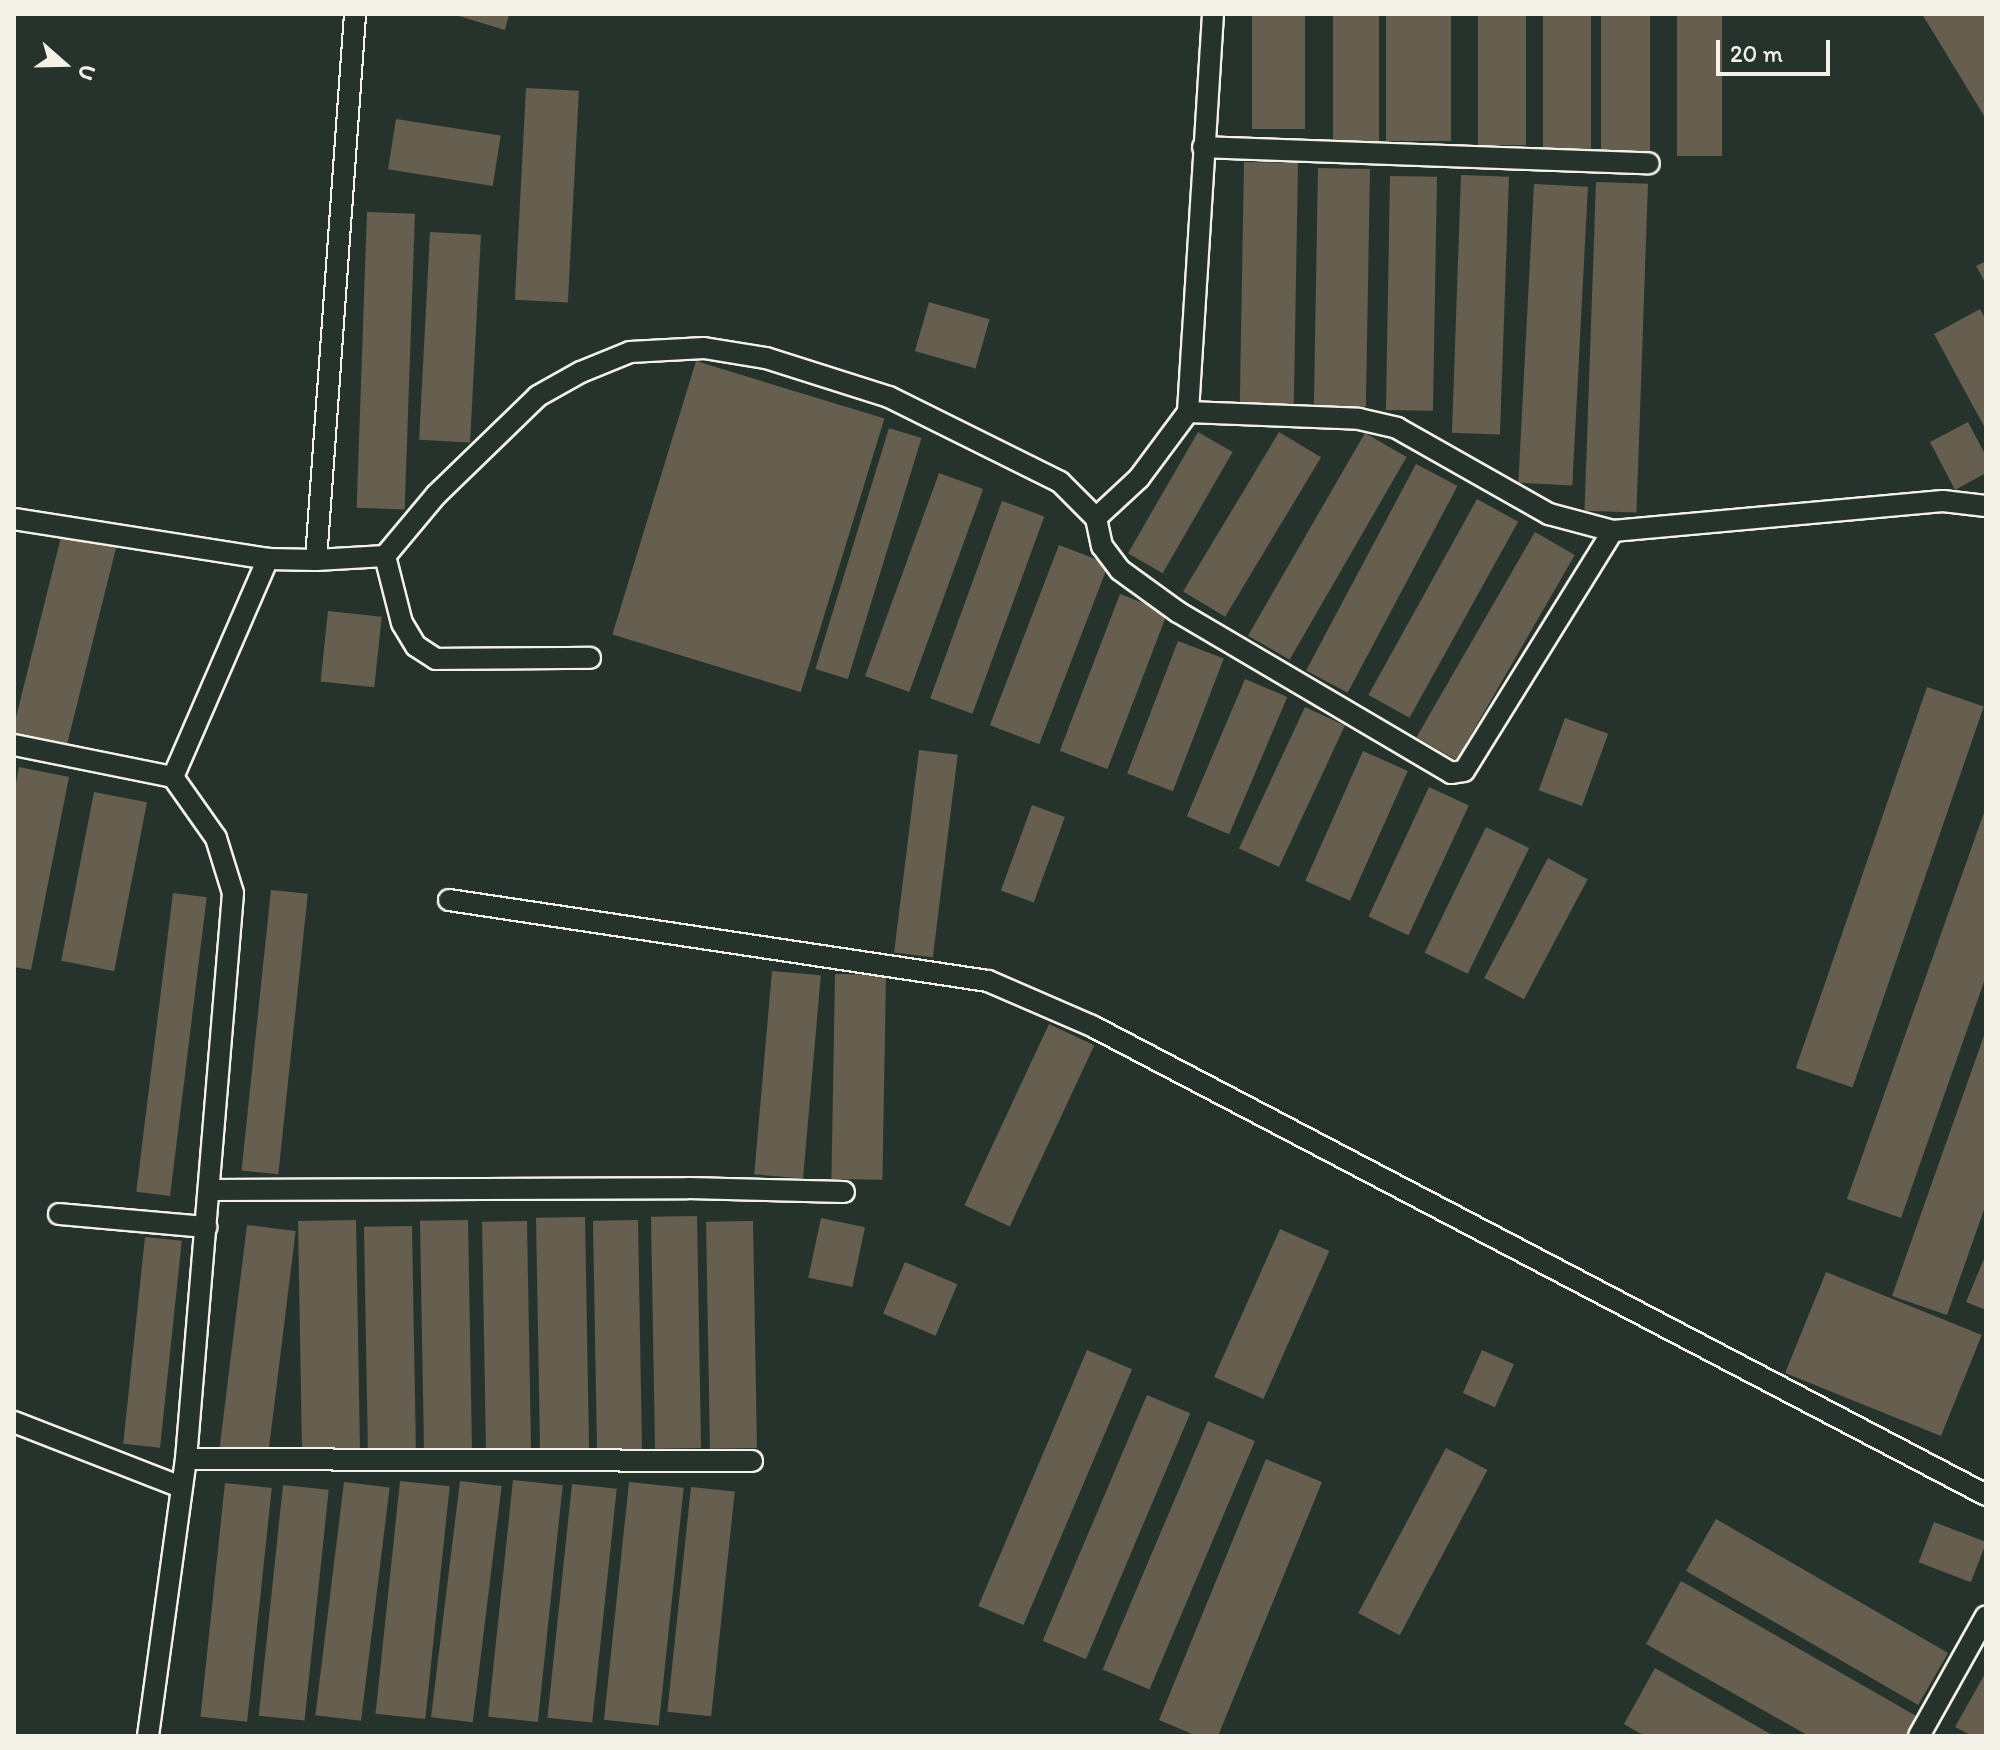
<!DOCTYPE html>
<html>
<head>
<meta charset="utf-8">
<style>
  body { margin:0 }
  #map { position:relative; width:2000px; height:1750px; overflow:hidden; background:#26332d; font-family:Itim,sans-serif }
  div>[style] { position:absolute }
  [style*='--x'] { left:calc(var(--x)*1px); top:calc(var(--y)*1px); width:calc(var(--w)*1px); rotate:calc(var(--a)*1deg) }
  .building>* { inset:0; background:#665e4f; transform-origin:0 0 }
  .roads { filter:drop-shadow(2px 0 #f4f1e8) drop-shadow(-2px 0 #f4f1e8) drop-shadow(0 2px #f4f1e8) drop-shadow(0 -2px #f4f1e8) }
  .lane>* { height:20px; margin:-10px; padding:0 10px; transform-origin:10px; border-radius:10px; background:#26332d }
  span { translate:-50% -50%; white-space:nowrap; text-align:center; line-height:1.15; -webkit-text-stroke:6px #26332d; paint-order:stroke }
  .frame { position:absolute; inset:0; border:16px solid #f4f1e8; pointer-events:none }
  .north { position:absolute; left:24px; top:24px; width:80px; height:80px; -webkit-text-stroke:6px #26332d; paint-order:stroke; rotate:110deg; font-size:22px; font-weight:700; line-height:32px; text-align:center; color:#f4f1e8 }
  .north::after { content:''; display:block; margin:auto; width:28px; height:36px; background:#f4f1e8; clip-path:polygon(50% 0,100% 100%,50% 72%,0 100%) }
  .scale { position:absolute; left:1716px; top:40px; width:114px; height:36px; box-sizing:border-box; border:4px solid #f4f1e8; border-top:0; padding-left:10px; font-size:24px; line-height:28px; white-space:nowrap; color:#f4f1e8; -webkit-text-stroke:6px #26332d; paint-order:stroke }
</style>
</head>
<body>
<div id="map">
  <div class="building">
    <div style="clip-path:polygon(452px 14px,509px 14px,505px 30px)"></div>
    <div style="left:1252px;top:14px;width:53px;height:115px"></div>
    <div style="left:1333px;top:14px;width:46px;height:135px"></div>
    <div style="left:1386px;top:14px;width:65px;height:127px"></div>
    <div style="left:1478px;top:14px;width:48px;height:131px"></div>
    <div style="left:1543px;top:14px;width:48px;height:139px"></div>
    <div style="left:1601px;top:14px;width:49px;height:138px"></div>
    <div style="left:1677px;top:14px;width:45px;height:142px"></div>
    <div style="clip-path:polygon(1922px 14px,1986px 14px,1986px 119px)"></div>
    <div style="left:526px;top:88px;width:53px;height:212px;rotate:3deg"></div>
    <div style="left:396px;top:119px;width:106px;height:51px;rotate:9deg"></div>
    <div style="left:1244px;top:162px;width:54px;height:245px;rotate:1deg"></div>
    <div style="left:1318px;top:168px;width:52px;height:238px;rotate:1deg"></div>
    <div style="left:1461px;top:175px;width:48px;height:258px;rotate:2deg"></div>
    <div style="left:1390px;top:176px;width:47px;height:234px;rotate:1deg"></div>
    <div style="left:1596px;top:182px;width:52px;height:329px;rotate:2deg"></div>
    <div style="left:1534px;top:184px;width:54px;height:299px;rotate:3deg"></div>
    <div style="left:367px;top:212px;width:48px;height:296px;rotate:2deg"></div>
    <div style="left:430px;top:232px;width:51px;height:208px;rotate:3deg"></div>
    <div style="clip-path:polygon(1986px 261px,1986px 284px,1976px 266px)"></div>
    <div style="left:929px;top:302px;width:63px;height:51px;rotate:16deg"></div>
    <div style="clip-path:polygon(1980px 309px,1986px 320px,1986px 430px,1934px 334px)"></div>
    <div style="left:696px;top:361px;width:197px;height:286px;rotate:17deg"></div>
    <div style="clip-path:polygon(1968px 422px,1986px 456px,1986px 473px,1955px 490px,1930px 442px)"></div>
    <div style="left:889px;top:428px;width:34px;height:252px;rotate:17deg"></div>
    <div style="left:1198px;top:432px;width:40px;height:140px;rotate:30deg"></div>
    <div style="left:1279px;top:432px;width:49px;height:186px;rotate:31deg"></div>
    <div style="left:1365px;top:433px;width:48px;height:234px;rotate:30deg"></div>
    <div style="left:1416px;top:464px;width:47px;height:234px;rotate:28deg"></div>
    <div style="left:939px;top:473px;width:47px;height:216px;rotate:20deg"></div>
    <div style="left:1477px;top:499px;width:47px;height:224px;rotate:29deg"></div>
    <div style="left:1002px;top:501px;width:45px;height:210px;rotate:20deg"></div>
    <div style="left:1535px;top:532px;width:46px;height:237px;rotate:30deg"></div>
    <div style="left:62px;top:533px;width:56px;height:207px;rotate:14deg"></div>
    <div style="left:1059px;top:545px;width:53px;height:193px;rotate:21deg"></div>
    <div style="left:1120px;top:594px;width:51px;height:168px;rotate:21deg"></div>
    <div style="left:328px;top:611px;width:54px;height:71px;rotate:6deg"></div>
    <div style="left:1178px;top:641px;width:49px;height:142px;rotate:21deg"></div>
    <div style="left:1245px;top:679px;width:46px;height:149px;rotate:23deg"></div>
    <div style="left:1927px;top:687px;width:60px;height:403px;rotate:19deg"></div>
    <div style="left:1305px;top:707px;width:44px;height:156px;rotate:25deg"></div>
    <div style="left:1565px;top:718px;width:46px;height:77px;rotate:20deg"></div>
    <div style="left:919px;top:750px;width:39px;height:204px;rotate:7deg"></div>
    <div style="left:1363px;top:751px;width:49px;height:142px;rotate:24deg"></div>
    <div style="clip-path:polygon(19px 767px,69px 777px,31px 970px,14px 967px,14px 794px)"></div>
    <div style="left:1429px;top:787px;width:44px;height:143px;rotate:25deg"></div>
    <div style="left:94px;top:792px;width:54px;height:172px;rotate:11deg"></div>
    <div style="left:1032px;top:805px;width:35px;height:91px;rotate:20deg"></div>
    <div style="clip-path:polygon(1986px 807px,1986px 976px,1901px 1218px,1847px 1199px)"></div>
    <div style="left:1486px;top:827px;width:48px;height:140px;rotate:26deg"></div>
    <div style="left:1548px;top:858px;width:45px;height:136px;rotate:28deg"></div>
    <div style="left:271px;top:890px;width:37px;height:282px;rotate:6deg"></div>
    <div style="left:173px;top:893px;width:34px;height:301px;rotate:7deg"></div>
    <div style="left:772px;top:971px;width:49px;height:204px;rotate:5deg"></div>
    <div style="left:835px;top:974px;width:51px;height:205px;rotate:1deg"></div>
    <div style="left:1049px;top:1024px;width:50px;height:200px;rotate:25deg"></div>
    <div style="clip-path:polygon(1986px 1030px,1986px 1204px,1947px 1315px,1892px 1296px)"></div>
    <div style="left:697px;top:1216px;width:232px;height:46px;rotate:89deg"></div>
    <div style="left:585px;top:1217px;width:238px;height:49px;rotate:89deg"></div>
    <div style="left:821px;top:1218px;width:45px;height:61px;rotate:12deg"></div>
    <div style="left:356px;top:1220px;width:228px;height:58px;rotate:89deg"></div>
    <div style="left:468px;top:1220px;width:233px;height:48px;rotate:89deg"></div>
    <div style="left:638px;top:1220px;width:233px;height:45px;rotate:89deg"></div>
    <div style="left:527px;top:1221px;width:236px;height:45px;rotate:89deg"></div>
    <div style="left:753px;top:1221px;width:227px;height:47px;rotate:89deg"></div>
    <div style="left:247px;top:1225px;width:49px;height:228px;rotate:7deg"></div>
    <div style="left:412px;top:1226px;width:222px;height:48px;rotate:89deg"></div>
    <div style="left:1280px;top:1229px;width:54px;height:162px;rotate:24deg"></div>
    <div style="left:145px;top:1237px;width:37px;height:208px;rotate:6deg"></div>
    <div style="clip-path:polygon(1986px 1254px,1986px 1310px,1966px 1302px)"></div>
    <div style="left:905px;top:1262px;width:57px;height:56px;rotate:23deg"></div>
    <div style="left:1826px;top:1272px;width:168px;height:109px;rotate:22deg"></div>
    <div style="left:1087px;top:1350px;width:49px;height:278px;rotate:23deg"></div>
    <div style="left:1482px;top:1350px;width:35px;height:47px;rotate:24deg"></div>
    <div style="left:1147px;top:1395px;width:47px;height:267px;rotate:23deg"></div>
    <div style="left:1208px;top:1421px;width:51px;height:270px;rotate:23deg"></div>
    <div style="left:1446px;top:1448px;width:47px;height:187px;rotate:28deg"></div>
    <div style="clip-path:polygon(1266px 1459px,1322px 1482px,1218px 1736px,1197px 1736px,1159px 1720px)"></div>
    <div style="left:513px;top:1480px;width:50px;height:238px;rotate:6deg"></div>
    <div style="left:400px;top:1481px;width:50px;height:234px;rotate:6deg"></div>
    <div style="left:460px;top:1481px;width:42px;height:238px;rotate:7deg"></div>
    <div style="left:344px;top:1482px;width:46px;height:235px;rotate:7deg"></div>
    <div style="left:629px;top:1482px;width:55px;height:239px;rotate:6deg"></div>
    <div style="left:225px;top:1483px;width:47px;height:235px;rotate:6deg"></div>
    <div style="left:572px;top:1484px;width:45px;height:235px;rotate:6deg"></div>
    <div style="left:283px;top:1485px;width:46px;height:232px;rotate:6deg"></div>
    <div style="left:691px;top:1487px;width:44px;height:226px;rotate:6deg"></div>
    <div style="left:1716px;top:1519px;width:268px;height:60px;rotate:30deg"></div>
    <div style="left:1934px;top:1522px;width:56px;height:43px;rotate:21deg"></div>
    <div style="clip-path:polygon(1681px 1581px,1918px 1717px,1908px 1736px,1809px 1736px,1646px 1644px)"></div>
    <div style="clip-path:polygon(1655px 1668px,1774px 1736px,1645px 1736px,1624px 1724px)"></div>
    <div style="clip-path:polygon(1986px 1672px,1986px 1736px,1972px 1736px,1955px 1727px)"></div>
  </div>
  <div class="roads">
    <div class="lane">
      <div style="--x:1213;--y:14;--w:399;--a:93.6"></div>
      <div style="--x:1188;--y:412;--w:171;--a:2.3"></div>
      <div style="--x:1359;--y:419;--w:39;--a:13"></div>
      <div style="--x:1397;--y:428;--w:175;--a:29.5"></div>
      <div style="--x:1549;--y:514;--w:66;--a:14.9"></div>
      <div style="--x:1613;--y:531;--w:331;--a:-5.2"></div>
      <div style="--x:1943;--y:501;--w:43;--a:6.6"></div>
      <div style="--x:1203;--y:147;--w:446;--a:2.1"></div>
      <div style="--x:1096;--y:518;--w:59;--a:-42.9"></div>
      <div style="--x:1139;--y:478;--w:82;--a:-53.4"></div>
      <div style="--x:14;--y:519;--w:257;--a:8.9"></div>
      <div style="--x:268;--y:559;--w:48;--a:1.2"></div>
      <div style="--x:316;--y:560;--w:547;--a:-85.91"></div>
      <div style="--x:385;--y:556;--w:69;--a:75.8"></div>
      <div style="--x:402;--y:623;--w:27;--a:59"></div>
      <div style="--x:416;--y:646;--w:24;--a:33"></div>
      <div style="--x:436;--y:659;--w:154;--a:-0.4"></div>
      <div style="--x:316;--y:560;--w:69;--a:-3.3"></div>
      <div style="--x:385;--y:556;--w:80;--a:-50.1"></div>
      <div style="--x:436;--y:495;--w:142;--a:-44.1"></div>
      <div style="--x:538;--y:396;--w:49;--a:-29.2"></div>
      <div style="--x:581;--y:372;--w:53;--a:-22.2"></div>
      <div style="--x:630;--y:352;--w:74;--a:-3.1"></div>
      <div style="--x:704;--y:348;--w:63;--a:9.2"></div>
      <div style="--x:766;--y:358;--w:129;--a:17.6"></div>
      <div style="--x:889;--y:397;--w:191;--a:26.4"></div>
      <div style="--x:1060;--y:482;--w:51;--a:45"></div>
      <div style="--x:1096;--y:518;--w:29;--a:78"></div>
      <div style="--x:1102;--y:546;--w:30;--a:53"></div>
      <div style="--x:1120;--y:570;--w:72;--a:35.9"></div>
      <div style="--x:1178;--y:612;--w:317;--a:30.5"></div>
      <div style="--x:1451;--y:773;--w:13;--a:-9"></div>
      <div style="--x:1464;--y:771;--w:282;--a:-58.2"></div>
      <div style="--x:14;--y:745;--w:162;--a:11.4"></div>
      <div style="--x:449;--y:900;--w:545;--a:8.55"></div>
      <div style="--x:988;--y:981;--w:113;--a:23.4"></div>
      <div style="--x:1092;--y:1026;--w:1010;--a:27.68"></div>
      <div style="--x:209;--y:1190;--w:479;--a:-0.2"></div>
      <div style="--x:688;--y:1188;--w:156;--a:1.5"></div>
      <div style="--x:59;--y:1214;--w:148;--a:5.1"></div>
      <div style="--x:14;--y:1422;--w:179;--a:21.3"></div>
      <div style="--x:186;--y:1459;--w:566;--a:0.2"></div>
      <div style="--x:148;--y:1736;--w:280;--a:-82.2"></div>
      <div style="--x:186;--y:1459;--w:568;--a:-85.25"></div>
      <div style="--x:233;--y:893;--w:58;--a:-107.2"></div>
      <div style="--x:216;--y:838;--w:75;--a:-125.2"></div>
      <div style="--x:173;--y:777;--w:238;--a:-66.5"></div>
      <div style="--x:1919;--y:1736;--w:137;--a:-60.8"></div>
    </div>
  </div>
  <div class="frame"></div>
  <div class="north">U</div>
  <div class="scale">20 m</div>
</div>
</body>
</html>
